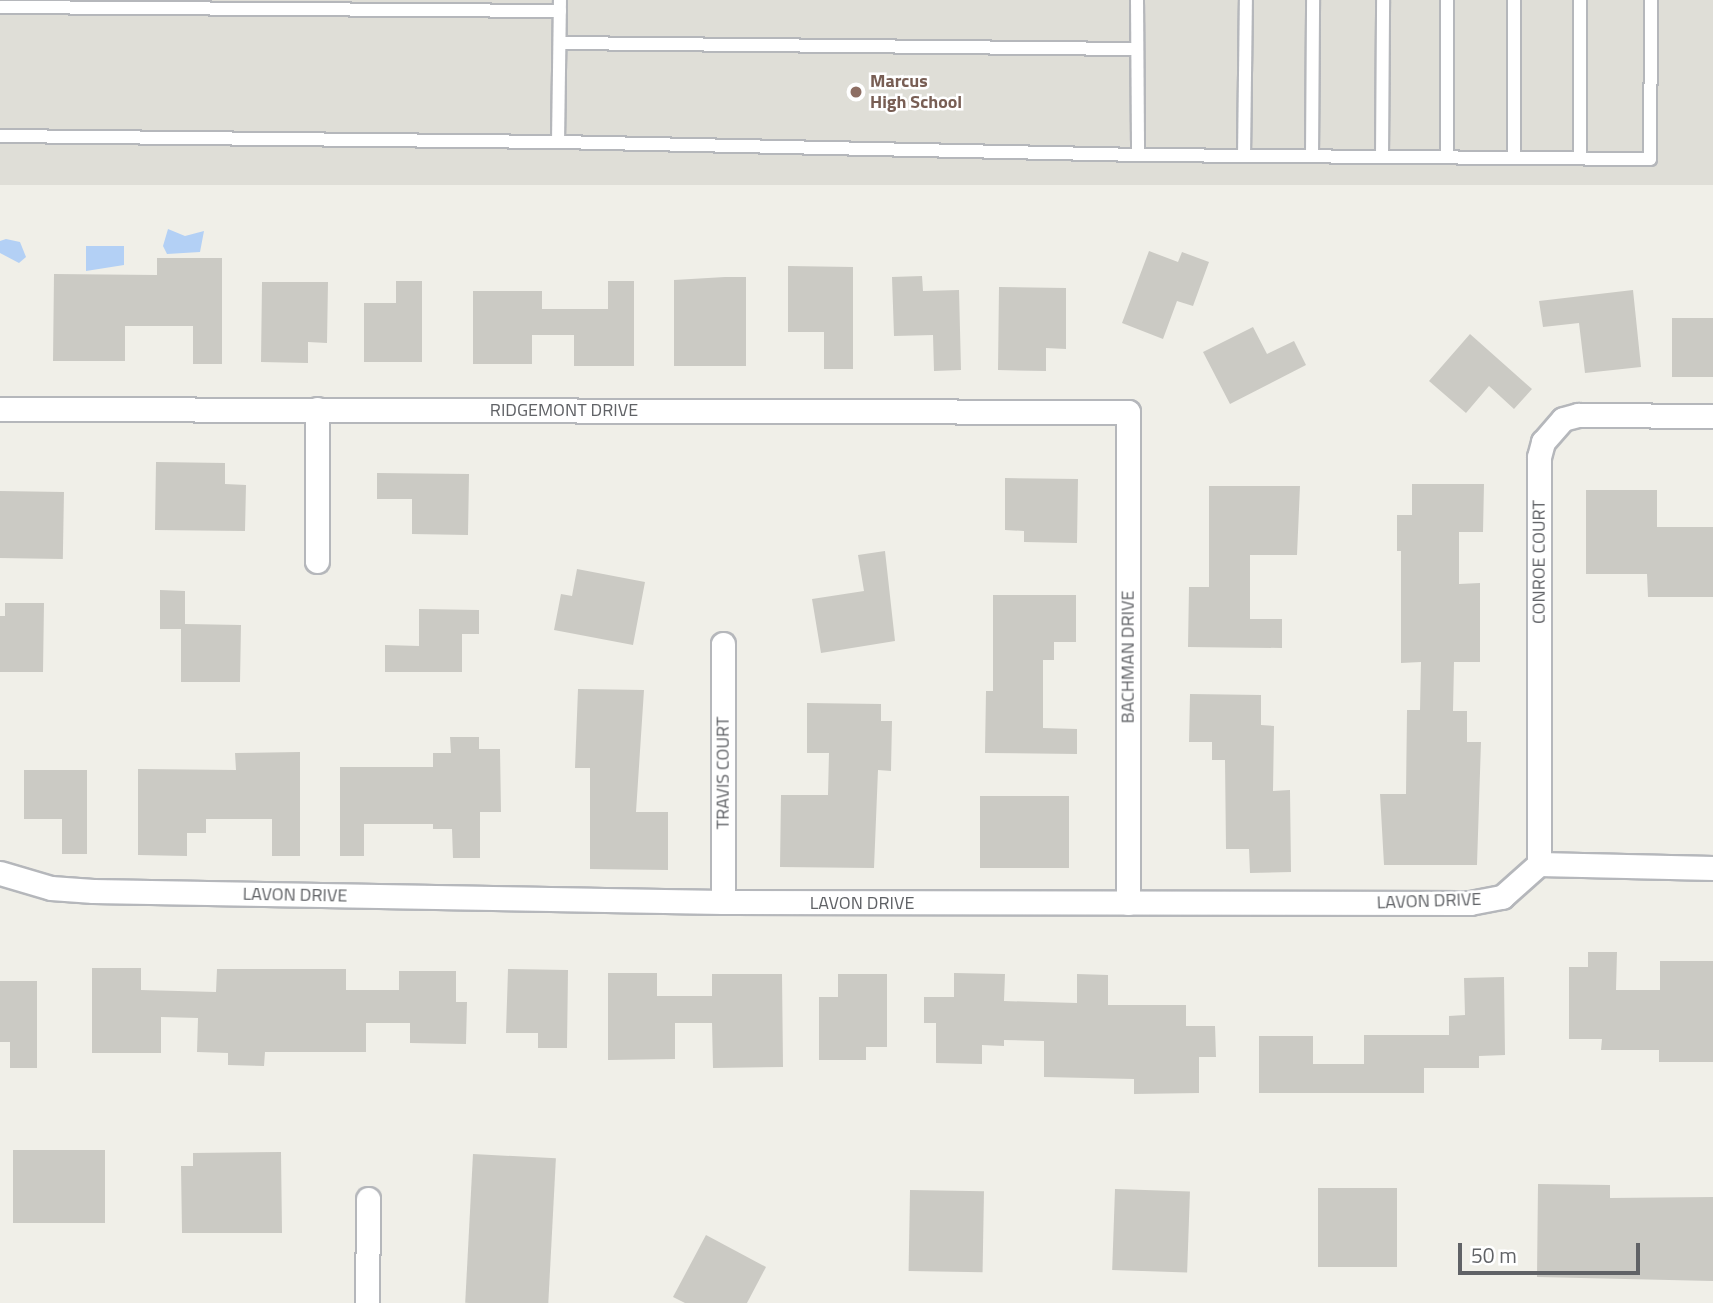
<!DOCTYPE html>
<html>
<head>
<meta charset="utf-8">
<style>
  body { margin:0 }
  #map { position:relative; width:1713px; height:1303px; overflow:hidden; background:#f0efe8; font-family:"Titillium Web",sans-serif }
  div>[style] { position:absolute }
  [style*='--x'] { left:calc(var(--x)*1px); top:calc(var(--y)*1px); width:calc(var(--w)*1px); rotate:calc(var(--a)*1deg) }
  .education>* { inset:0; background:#dfded7; transform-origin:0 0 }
  .water>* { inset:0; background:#b3d0f5 }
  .building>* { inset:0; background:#cbcac4; transform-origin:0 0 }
  .roads { filter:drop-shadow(2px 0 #b5b7bb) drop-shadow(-2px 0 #b5b7bb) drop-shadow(0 2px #b5b7bb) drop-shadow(0 -2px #b5b7bb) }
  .service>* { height:12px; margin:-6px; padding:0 6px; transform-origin:6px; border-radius:6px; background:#fff }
  .minor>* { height:23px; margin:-11.5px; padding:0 11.5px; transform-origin:11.5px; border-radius:11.5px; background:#fff }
  .dots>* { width:19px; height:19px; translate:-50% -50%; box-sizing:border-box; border:4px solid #fff; border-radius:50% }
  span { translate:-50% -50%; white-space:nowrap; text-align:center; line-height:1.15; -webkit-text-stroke:5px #fff; paint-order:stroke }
  .education-label { font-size:18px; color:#785e54; font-weight:700 }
  .left { translate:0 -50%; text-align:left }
  .street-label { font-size:18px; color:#606266 }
  .scale { position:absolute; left:1458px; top:1243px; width:182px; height:32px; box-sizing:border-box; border:4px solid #606266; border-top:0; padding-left:9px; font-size:21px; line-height:24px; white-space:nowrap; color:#606266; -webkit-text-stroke:5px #fff; paint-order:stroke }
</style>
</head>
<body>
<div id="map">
  <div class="education">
    <div style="left:0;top:0;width:1713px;height:185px"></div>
  </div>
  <div class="water">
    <div style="clip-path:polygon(168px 229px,185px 236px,204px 231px,200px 252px,167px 254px,163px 246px)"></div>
    <div style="clip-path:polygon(6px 239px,20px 242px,26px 257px,19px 263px,0 253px,0 241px)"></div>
    <div style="clip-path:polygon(86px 246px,124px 246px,124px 265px,86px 271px)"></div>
  </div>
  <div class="building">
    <div style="clip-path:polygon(1149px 251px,1178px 262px,1182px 252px,1209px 262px,1193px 306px,1177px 301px,1163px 339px,1122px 323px)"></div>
    <div style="clip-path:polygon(157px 258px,222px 258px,222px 364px,193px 364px,193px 326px,125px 326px,125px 361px,53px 361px,54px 274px,157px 275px)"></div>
    <div style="clip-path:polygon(788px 266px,853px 267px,853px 369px,824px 369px,824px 332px,788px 332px)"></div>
    <div style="clip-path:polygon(922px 276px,923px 291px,959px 290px,961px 370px,934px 371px,933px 335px,894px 336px,892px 277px)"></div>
    <div style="clip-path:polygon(725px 277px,746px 277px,746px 366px,674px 366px,674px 280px)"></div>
    <div style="clip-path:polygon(396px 281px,422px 281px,422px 362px,364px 362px,364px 303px,396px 303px)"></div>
    <div style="clip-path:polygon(608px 281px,634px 281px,634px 366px,574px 366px,574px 335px,532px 335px,532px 364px,473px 364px,473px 291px,542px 291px,542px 309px,608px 309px)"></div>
    <div style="clip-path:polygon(262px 282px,328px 282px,327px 343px,308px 342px,308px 363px,261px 362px)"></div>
    <div style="clip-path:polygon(999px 287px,1066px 288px,1066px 349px,1046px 348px,1046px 371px,998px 370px)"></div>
    <div style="clip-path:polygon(1633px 290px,1641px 367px,1585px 373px,1579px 323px,1543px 327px,1539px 301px)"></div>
    <div style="left:1672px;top:318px;width:41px;height:59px"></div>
    <div style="clip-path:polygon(1253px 327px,1267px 354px,1294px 341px,1306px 365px,1230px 404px,1203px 352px)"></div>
    <div style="clip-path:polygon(1470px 334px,1532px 389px,1514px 409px,1489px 386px,1466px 413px,1429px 381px)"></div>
    <div style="clip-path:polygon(156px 462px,225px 463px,225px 484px,246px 485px,245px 531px,155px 530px)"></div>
    <div style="clip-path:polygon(377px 473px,469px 474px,468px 535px,412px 534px,412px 499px,377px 499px)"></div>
    <div style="clip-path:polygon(1005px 478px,1078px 479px,1077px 543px,1024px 542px,1024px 531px,1005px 530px)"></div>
    <div style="clip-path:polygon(1412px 484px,1484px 484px,1483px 532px,1459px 532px,1459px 584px,1480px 583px,1480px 662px,1454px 662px,1453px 711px,1467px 711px,1467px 742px,1481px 742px,1477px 865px,1384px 865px,1380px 794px,1406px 794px,1407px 710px,1420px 710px,1421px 662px,1401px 663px,1401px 551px,1397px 551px,1397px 515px,1412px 515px)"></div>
    <div style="clip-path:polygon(1209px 486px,1300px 486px,1297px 555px,1250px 555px,1250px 619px,1282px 619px,1282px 648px,1188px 647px,1189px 587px,1209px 587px)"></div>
    <div style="clip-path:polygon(1586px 490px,1657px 490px,1657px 527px,1713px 527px,1713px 597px,1648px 597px,1647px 574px,1586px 574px)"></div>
    <div style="left:0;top:491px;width:64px;height:67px;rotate:1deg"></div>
    <div style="clip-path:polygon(885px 551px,895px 641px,821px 653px,812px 599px,864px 591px,858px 555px)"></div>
    <div style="clip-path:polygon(577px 569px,645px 582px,633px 645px,554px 630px,561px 594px,572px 596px)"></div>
    <div style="clip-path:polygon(160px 590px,185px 591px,185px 624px,241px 625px,240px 682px,181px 682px,181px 629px,160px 629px)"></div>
    <div style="clip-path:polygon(993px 595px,1076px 595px,1076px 642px,1054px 642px,1054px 660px,1043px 660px,1043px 728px,1077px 729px,1077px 754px,985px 753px,986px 691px,993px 691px)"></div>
    <div style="clip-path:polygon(5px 603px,44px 603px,43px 672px,0 672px,0 616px,5px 616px)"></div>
    <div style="clip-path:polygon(419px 609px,479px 610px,479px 634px,462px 634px,462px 672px,385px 672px,385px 645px,419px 646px)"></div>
    <div style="clip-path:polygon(578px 689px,644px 690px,636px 812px,668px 812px,668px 870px,590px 869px,590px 768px,575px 768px)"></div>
    <div style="clip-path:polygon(1190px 694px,1261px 695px,1261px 725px,1274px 726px,1273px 791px,1290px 790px,1291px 872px,1250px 873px,1249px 849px,1226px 849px,1225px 760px,1212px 760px,1212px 742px,1189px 742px)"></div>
    <div style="clip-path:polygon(807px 703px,881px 704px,881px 721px,892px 721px,891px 771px,878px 770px,874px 868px,780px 867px,781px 795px,828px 795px,829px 753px,807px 753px)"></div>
    <div style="clip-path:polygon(450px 737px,479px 737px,479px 749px,500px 749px,501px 812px,480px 812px,480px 858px,453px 858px,452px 829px,433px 829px,433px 824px,364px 824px,364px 856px,340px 856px,340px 767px,433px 767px,433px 753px,451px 753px)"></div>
    <div style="clip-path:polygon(300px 752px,300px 856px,272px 856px,272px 819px,206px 819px,206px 833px,187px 833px,187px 856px,138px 855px,138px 769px,236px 770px,235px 753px)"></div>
    <div style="clip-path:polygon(24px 770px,87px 770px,87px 854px,62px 854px,62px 819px,24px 819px)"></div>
    <div style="left:980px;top:796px;width:89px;height:72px"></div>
    <div style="clip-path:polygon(1588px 952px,1617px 952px,1616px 990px,1660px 990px,1660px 961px,1713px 961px,1713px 1062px,1659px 1062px,1659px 1050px,1601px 1050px,1602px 1039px,1569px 1039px,1569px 967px,1588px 967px)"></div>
    <div style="clip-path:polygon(92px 968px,141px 968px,141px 990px,216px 992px,217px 969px,346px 969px,346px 990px,399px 990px,399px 971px,456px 971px,456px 1002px,467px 1002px,466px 1044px,410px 1043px,410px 1023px,366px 1023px,366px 1052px,265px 1052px,264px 1066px,228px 1065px,228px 1053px,197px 1052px,198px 1018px,161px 1017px,161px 1053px,92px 1053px)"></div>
    <div style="clip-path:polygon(508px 969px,568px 970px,567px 1048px,538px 1048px,538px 1033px,506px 1033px)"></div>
    <div style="clip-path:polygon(608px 973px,657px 973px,657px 996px,712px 996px,712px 974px,782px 974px,783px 1067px,713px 1068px,712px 1023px,675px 1023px,675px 1059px,608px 1060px)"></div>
    <div style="clip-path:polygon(954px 973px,1005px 974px,1004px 1001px,1077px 1003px,1077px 974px,1108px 975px,1108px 1005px,1186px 1005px,1186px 1026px,1215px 1026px,1216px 1057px,1199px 1057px,1199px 1093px,1134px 1094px,1134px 1079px,1044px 1077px,1044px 1041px,1004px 1040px,1004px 1046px,982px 1045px,982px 1064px,936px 1063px,936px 1023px,924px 1023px,924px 997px,954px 997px)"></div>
    <div style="clip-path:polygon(838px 974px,887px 974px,887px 1047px,866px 1047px,866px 1060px,819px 1060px,819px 997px,838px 997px)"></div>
    <div style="clip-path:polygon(1504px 977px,1505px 1055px,1479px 1056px,1479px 1068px,1424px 1068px,1424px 1093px,1259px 1093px,1259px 1036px,1313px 1036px,1313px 1064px,1364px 1064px,1364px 1035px,1449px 1035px,1449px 1016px,1465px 1015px,1464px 978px)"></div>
    <div style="clip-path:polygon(0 981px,37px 981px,37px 1068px,10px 1068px,10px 1042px,0 1042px)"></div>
    <div style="left:13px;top:1150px;width:92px;height:73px"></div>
    <div style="clip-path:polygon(281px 1152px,282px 1233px,182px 1233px,181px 1166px,193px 1166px,193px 1153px)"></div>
    <div style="left:473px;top:1154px;width:83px;height:149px;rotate:3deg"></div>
    <div style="clip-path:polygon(1538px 1184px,1610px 1185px,1610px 1198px,1713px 1197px,1713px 1281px,1537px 1277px)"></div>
    <div style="left:1318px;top:1188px;width:79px;height:79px"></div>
    <div style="left:1115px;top:1189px;width:75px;height:81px;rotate:2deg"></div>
    <div style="left:910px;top:1190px;width:74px;height:81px;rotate:1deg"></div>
    <div style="clip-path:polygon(706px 1235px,766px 1267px,747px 1303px,685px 1303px,673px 1297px)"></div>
  </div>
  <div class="roads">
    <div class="service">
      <div style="--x:1137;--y:0;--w:155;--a:89.6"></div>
      <div style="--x:1138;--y:155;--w:512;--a:0.45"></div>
      <div style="--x:1650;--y:159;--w:159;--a:-89.6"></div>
      <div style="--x:1514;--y:0;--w:158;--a:90"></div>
      <div style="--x:0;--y:7;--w:560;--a:0.41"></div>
      <div style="--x:560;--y:43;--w:577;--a:0.6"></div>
      <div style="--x:0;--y:136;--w:558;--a:0.62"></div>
      <div style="--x:558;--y:142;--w:142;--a:-89.2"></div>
      <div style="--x:558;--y:142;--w:580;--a:1.28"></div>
      <div style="--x:1244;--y:156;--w:156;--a:-89.3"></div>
      <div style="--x:1312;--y:156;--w:156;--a:-89.6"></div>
      <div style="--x:1382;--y:157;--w:157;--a:-89.6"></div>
      <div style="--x:1447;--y:157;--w:157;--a:-90"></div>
      <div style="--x:1580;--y:158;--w:158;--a:-90"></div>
    </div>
    <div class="minor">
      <div style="--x:0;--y:409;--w:1128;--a:0.15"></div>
      <div style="--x:1128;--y:412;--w:491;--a:90"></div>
      <div style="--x:317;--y:409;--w:152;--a:90"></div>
      <div style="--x:723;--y:644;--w:258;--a:90"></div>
      <div style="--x:1539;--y:864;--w:407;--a:-90"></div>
      <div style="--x:1539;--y:457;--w:16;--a:-75"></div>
      <div style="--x:1543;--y:442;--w:30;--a:-49"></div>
      <div style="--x:1563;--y:419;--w:16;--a:-15"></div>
      <div style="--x:1578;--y:415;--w:135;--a:0.4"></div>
      <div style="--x:0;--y:873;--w:53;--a:16.4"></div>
      <div style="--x:51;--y:888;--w:42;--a:4.1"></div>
      <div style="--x:93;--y:891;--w:630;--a:1"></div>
      <div style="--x:723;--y:902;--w:747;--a:0.08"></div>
      <div style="--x:1470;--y:903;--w:33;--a:-11"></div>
      <div style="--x:1502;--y:897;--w:50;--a:-41.7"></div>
      <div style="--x:1539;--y:864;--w:174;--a:1.3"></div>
      <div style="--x:367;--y:1303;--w:104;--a:-89.4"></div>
    </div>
  </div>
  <div class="dots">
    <div style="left:856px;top:92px;background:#8d6e63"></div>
  </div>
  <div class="education-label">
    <span class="left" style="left:870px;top:92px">Marcus<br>High School</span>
  </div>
  <div class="street-label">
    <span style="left:564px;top:410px">RIDGEMONT DRIVE</span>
    <span style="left:1539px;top:562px;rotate:-90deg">CONROE COURT</span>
    <span style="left:1128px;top:657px;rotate:-90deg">BACHMAN DRIVE</span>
    <span style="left:723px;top:773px;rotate:-90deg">TRAVIS COURT</span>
    <span style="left:295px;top:895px;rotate:1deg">LAVON DRIVE</span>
    <span style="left:1429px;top:901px;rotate:-2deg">LAVON DRIVE</span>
    <span style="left:862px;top:903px">LAVON DRIVE</span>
  </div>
  <div class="scale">50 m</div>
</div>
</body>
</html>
